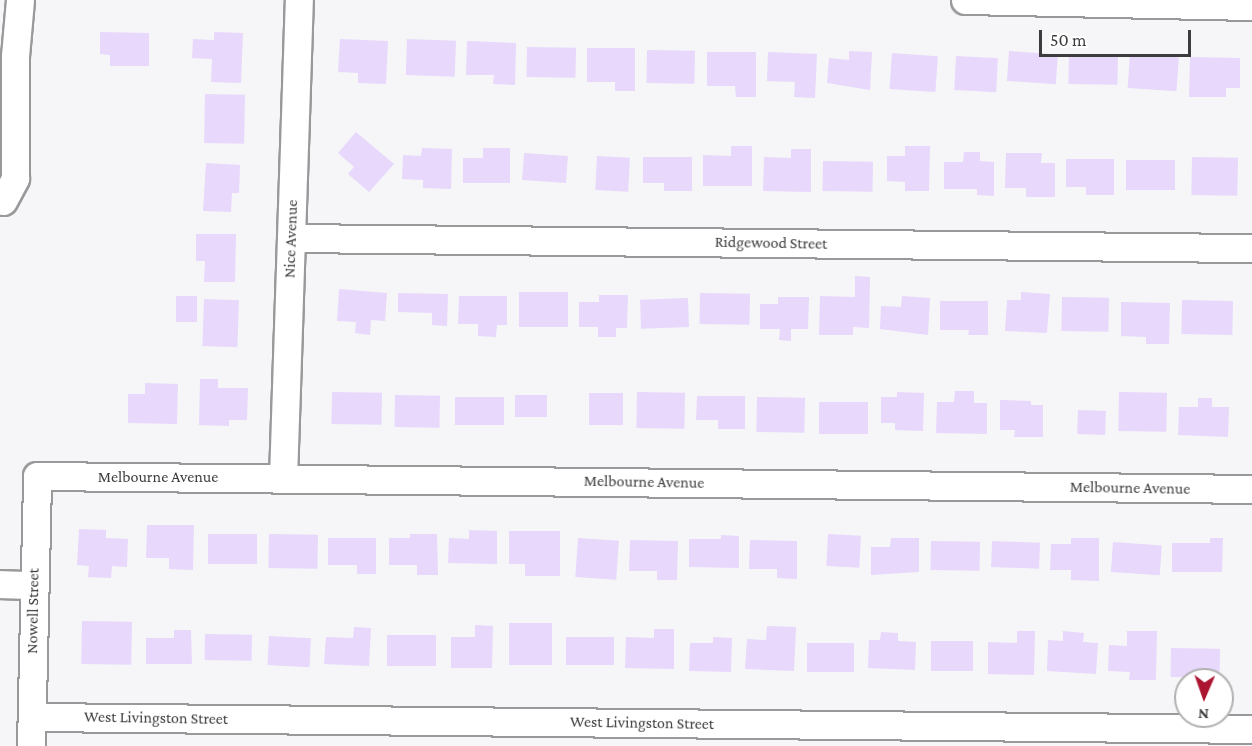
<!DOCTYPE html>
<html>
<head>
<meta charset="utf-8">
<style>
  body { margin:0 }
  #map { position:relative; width:1252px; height:746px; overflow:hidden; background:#f6f6f8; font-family:"Crimson Pro",serif }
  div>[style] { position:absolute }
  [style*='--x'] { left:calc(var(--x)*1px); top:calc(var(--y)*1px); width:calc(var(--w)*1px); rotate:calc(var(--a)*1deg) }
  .building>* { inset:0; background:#e7d8fc; transform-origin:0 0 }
  .roads { filter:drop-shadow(2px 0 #99999b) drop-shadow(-2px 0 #99999b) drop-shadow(0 2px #99999b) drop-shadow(0 -2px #99999b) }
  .minor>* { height:27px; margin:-13.5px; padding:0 13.5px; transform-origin:13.5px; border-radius:13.5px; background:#fff }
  span { translate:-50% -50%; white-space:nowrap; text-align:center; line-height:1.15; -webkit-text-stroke:5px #fff; paint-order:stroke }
  .street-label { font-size:16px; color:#3c3c3d }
  .north { position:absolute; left:1174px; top:668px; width:60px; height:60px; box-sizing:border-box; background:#fff; border:2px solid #b1b1b1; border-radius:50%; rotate:182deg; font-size:16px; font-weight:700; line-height:24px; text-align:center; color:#3c3c3d }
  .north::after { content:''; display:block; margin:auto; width:21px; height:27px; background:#ab1530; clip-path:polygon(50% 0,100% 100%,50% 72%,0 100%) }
  .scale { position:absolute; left:1039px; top:30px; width:152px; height:27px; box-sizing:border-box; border:3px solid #3c3c3d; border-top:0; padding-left:8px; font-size:18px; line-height:21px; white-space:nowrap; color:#3c3c3d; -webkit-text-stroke:4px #fff; paint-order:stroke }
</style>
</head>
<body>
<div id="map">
  <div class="building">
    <div style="clip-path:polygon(100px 32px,149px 33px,149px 66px,110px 66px,110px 55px,100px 54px)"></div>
    <div style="clip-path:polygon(214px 32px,243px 33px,241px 83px,211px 82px,212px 59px,192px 58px,193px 39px,214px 40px)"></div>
    <div style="clip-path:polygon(340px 39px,388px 41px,386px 84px,358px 83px,358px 73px,338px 72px)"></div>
    <div style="left:407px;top:39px;width:49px;height:36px;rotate:2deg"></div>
    <div style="clip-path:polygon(467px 41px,516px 43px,515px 85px,493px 84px,494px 75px,466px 75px)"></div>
    <div style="left:527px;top:47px;width:49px;height:30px;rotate:1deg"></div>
    <div style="clip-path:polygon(587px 48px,635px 48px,635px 91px,615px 91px,615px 82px,587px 82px)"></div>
    <div style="left:647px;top:50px;width:48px;height:33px;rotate:1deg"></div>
    <div style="clip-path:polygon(849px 51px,872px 52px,870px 90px,827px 83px,829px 58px,849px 60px)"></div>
    <div style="left:1009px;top:51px;width:49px;height:30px;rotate:4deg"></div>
    <div style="clip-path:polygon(707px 52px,756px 52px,756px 97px,736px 97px,735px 86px,707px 86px)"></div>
    <div style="clip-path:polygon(768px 52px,817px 54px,815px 98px,794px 97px,795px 82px,767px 81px)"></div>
    <div style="left:892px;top:53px;width:46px;height:36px;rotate:4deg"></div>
    <div style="left:1069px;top:54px;width:49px;height:30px;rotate:1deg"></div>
    <div style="left:1130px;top:54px;width:49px;height:34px;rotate:4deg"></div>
    <div style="left:956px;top:56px;width:42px;height:34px;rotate:3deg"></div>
    <div style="clip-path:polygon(1190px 57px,1240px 58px,1240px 88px,1226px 88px,1226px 97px,1189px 97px)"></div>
    <div style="left:205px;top:94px;width:40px;height:49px;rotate:1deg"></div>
    <div style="clip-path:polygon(356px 132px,394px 164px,369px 192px,348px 174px,354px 167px,338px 153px)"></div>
    <div style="clip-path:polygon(731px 146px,752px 146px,752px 186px,703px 186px,703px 155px,731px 156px)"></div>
    <div style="clip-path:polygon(905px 146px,930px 146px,929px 191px,905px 191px,905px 182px,887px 181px,887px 156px,905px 156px)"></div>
    <div style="clip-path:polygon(422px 148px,452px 149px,451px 189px,423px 188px,423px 180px,402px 179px,403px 155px,421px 156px)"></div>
    <div style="clip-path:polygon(483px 148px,510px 148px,510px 183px,463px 183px,463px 158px,483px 158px)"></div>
    <div style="clip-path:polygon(791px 149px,811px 149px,811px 192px,763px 191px,764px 157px,791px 158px)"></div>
    <div style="clip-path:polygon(964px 152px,980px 152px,980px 161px,994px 162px,994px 196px,977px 195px,977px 189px,944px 189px,944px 162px,963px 162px)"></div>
    <div style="left:524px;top:153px;width:44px;height:27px;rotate:4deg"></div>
    <div style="clip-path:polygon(1006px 153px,1042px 153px,1041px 163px,1055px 163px,1055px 197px,1026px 197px,1026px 188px,1005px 188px)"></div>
    <div style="left:597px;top:156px;width:33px;height:34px;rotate:3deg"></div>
    <div style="clip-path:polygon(643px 157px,692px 157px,692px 191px,664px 191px,664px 183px,643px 183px)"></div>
    <div style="left:1192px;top:157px;width:46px;height:38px;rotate:1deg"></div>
    <div style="clip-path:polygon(1066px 159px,1114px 159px,1114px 195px,1086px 195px,1086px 187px,1066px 187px)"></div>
    <div style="left:1126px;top:160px;width:49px;height:30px"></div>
    <div style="left:823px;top:161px;width:50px;height:30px;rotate:1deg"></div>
    <div style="clip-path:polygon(206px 163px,240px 165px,239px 193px,232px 193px,231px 212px,203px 211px)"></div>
    <div style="clip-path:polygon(196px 234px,236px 234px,235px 282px,204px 282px,205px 261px,196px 261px)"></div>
    <div style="clip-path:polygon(855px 276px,870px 277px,869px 328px,853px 327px,853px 335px,819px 335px,820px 296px,855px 297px)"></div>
    <div style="clip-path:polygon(339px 289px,387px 293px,385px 321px,371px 320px,370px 335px,355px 333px,356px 322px,337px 321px)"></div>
    <div style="left:519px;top:292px;width:49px;height:35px"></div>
    <div style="clip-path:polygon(1021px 292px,1050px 294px,1047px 333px,1005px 331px,1007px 300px,1021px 300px)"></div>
    <div style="clip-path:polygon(398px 293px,448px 294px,447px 326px,432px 325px,432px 313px,398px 312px)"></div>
    <div style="left:700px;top:293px;width:50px;height:31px;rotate:1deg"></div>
    <div style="clip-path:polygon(599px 295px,628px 295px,627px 328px,616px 328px,616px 337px,598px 337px,598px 327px,579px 327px,579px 302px,599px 302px)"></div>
    <div style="left:176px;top:296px;width:21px;height:26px"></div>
    <div style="clip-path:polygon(459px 296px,507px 296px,507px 325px,497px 325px,496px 337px,478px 336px,478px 324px,458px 324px)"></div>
    <div style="clip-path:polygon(902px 296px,930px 298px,928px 335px,880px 329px,881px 306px,901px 307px)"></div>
    <div style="clip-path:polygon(778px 297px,809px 297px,808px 329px,791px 329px,791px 341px,779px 340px,780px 329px,760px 329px,760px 304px,778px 304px)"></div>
    <div style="left:1062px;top:297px;width:47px;height:34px;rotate:1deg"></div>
    <div style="left:688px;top:298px;width:29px;height:48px;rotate:88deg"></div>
    <div style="left:204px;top:299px;width:35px;height:47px;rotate:2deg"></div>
    <div style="left:1182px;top:300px;width:51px;height:34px;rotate:1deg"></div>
    <div style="clip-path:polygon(940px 301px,988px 301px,988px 335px,968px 335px,969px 330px,940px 330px)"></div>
    <div style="clip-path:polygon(1121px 302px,1170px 303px,1169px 344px,1146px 344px,1146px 337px,1121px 336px)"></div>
    <div style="clip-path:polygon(200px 379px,218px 379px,218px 388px,248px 388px,247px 420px,229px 420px,229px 426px,199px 425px)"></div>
    <div style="clip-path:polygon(145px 383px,178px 384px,177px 424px,128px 423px,128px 394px,145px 394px)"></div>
    <div style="clip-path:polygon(955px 391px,974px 391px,974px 403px,987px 403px,987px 434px,936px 433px,937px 402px,954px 402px)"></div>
    <div style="left:332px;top:392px;width:50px;height:32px;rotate:1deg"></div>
    <div style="left:637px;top:392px;width:48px;height:36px;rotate:1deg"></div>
    <div style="clip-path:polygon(897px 392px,924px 393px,923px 431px,895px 430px,895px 423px,881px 423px,881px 397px,897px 397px)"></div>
    <div style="left:1119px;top:392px;width:48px;height:39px;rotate:1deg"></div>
    <div style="left:589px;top:393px;width:34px;height:32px"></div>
    <div style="left:395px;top:395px;width:45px;height:32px;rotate:1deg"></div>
    <div style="left:515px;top:395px;width:32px;height:22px"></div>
    <div style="clip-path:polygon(697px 396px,745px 396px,745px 429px,718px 429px,718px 420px,696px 420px)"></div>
    <div style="left:455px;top:397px;width:49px;height:28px"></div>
    <div style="left:757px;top:397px;width:48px;height:35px;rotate:1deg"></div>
    <div style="clip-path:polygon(1198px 398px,1212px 398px,1212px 407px,1229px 407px,1228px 437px,1178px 435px,1179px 407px,1198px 407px)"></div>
    <div style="clip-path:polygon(1000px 400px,1031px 401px,1031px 405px,1043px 405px,1043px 437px,1014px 437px,1015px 430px,1000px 430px)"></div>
    <div style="left:819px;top:402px;width:49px;height:32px"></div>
    <div style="left:1078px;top:410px;width:28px;height:24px;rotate:2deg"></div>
    <div style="clip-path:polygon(147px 525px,194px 525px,193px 570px,169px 569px,169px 558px,146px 558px)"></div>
    <div style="clip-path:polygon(79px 529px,106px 530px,106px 538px,128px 539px,127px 567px,112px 566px,111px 578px,88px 577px,89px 566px,77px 565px)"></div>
    <div style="clip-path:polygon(469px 530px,497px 531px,497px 564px,448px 563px,449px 538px,469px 539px)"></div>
    <div style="clip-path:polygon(509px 531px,560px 531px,560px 576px,525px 576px,525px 564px,509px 564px)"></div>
    <div style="left:208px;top:534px;width:49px;height:30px"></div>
    <div style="left:269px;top:534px;width:49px;height:34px;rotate:1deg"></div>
    <div style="clip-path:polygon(410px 534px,437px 534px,438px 575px,417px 575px,417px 565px,389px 565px,389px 538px,410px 538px)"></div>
    <div style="left:828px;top:534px;width:33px;height:32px;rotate:3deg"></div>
    <div style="clip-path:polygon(721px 535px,739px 536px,739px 568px,689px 567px,689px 539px,721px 539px)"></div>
    <div style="clip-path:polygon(328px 538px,376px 538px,376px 574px,357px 574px,357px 565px,328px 565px)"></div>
    <div style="left:578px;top:538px;width:41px;height:39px;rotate:4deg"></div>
    <div style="clip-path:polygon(891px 538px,919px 538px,919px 572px,871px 575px,871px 547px,890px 547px)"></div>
    <div style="clip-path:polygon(1071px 538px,1099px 538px,1099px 581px,1071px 580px,1071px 570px,1050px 570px,1051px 544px,1071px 544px)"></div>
    <div style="clip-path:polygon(1210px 538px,1223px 538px,1222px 572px,1172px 572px,1172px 543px,1210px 543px)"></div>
    <div style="clip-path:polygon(630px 540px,678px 541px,677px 580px,657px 580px,657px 571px,629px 571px)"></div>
    <div style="clip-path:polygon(750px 540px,797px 541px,797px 579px,777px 578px,777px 569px,749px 569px)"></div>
    <div style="left:931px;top:541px;width:49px;height:29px;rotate:1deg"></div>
    <div style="left:992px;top:541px;width:48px;height:26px;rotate:2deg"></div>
    <div style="left:1113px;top:542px;width:49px;height:30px;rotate:4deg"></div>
    <div style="left:82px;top:621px;width:50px;height:43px;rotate:1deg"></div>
    <div style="left:509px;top:623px;width:43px;height:42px"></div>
    <div style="clip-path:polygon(475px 625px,493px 626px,492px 668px,451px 668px,451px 637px,475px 637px)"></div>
    <div style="clip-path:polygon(767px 626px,796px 627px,794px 671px,745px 669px,747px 639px,766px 640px)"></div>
    <div style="clip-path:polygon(354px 627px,371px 628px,369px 666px,324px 664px,326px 637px,353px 638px)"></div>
    <div style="clip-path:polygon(654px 629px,674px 629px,674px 669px,625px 668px,626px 637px,654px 638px)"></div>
    <div style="clip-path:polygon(174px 630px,191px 630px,192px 664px,146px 664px,146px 638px,174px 638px)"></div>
    <div style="clip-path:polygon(1017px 631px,1035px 631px,1034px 675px,988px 674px,988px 642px,1017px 643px)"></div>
    <div style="clip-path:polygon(1063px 631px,1084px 633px,1083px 642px,1098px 643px,1096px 674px,1047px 671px,1048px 640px,1063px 641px)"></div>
    <div style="clip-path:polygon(1127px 631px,1157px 631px,1156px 680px,1129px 680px,1130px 672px,1108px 671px,1109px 645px,1127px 646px)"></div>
    <div style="clip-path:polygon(881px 632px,898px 633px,898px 641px,916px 642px,915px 670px,868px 668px,869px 640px,880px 640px)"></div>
    <div style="left:205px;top:634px;width:47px;height:26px;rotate:1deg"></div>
    <div style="left:387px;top:635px;width:49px;height:31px"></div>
    <div style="left:269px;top:636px;width:42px;height:29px;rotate:3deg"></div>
    <div style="left:566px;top:637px;width:48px;height:28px"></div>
    <div style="clip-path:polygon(713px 637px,732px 638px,731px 672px,689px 671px,690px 643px,713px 643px)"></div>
    <div style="left:973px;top:641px;width:30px;height:42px;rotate:90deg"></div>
    <div style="left:807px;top:643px;width:47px;height:29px"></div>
    <div style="left:1171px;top:648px;width:49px;height:29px;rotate:1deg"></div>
  </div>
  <div class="roads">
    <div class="minor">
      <div style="--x:965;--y:0;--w:287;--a:1.2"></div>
      <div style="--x:3;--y:201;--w:26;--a:-62"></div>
      <div style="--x:15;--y:178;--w:122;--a:-90"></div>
      <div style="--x:15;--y:56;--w:56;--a:-84.9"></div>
      <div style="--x:291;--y:238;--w:961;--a:0.6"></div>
      <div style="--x:283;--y:478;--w:478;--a:-88.1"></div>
      <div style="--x:0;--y:584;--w:33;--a:2"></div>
      <div style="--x:32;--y:717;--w:1220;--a:0.56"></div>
      <div style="--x:31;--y:746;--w:270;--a:-88.7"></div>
      <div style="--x:37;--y:476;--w:1215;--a:0.61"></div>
    </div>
  </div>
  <div class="street-label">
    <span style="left:291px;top:239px;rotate:-88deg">Nice Avenue</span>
    <span style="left:771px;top:243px;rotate:1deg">Ridgewood Street</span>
    <span style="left:158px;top:477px">Melbourne Avenue</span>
    <span style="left:644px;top:482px;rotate:1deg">Melbourne Avenue</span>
    <span style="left:1130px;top:488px;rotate:1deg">Melbourne Avenue</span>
    <span style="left:33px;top:611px;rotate:-89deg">Nowell Street</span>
    <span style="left:156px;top:718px;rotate:1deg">West Livingston Street</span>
    <span style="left:642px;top:723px;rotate:1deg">West Livingston Street</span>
  </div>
  <div class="north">N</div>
  <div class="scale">50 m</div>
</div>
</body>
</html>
